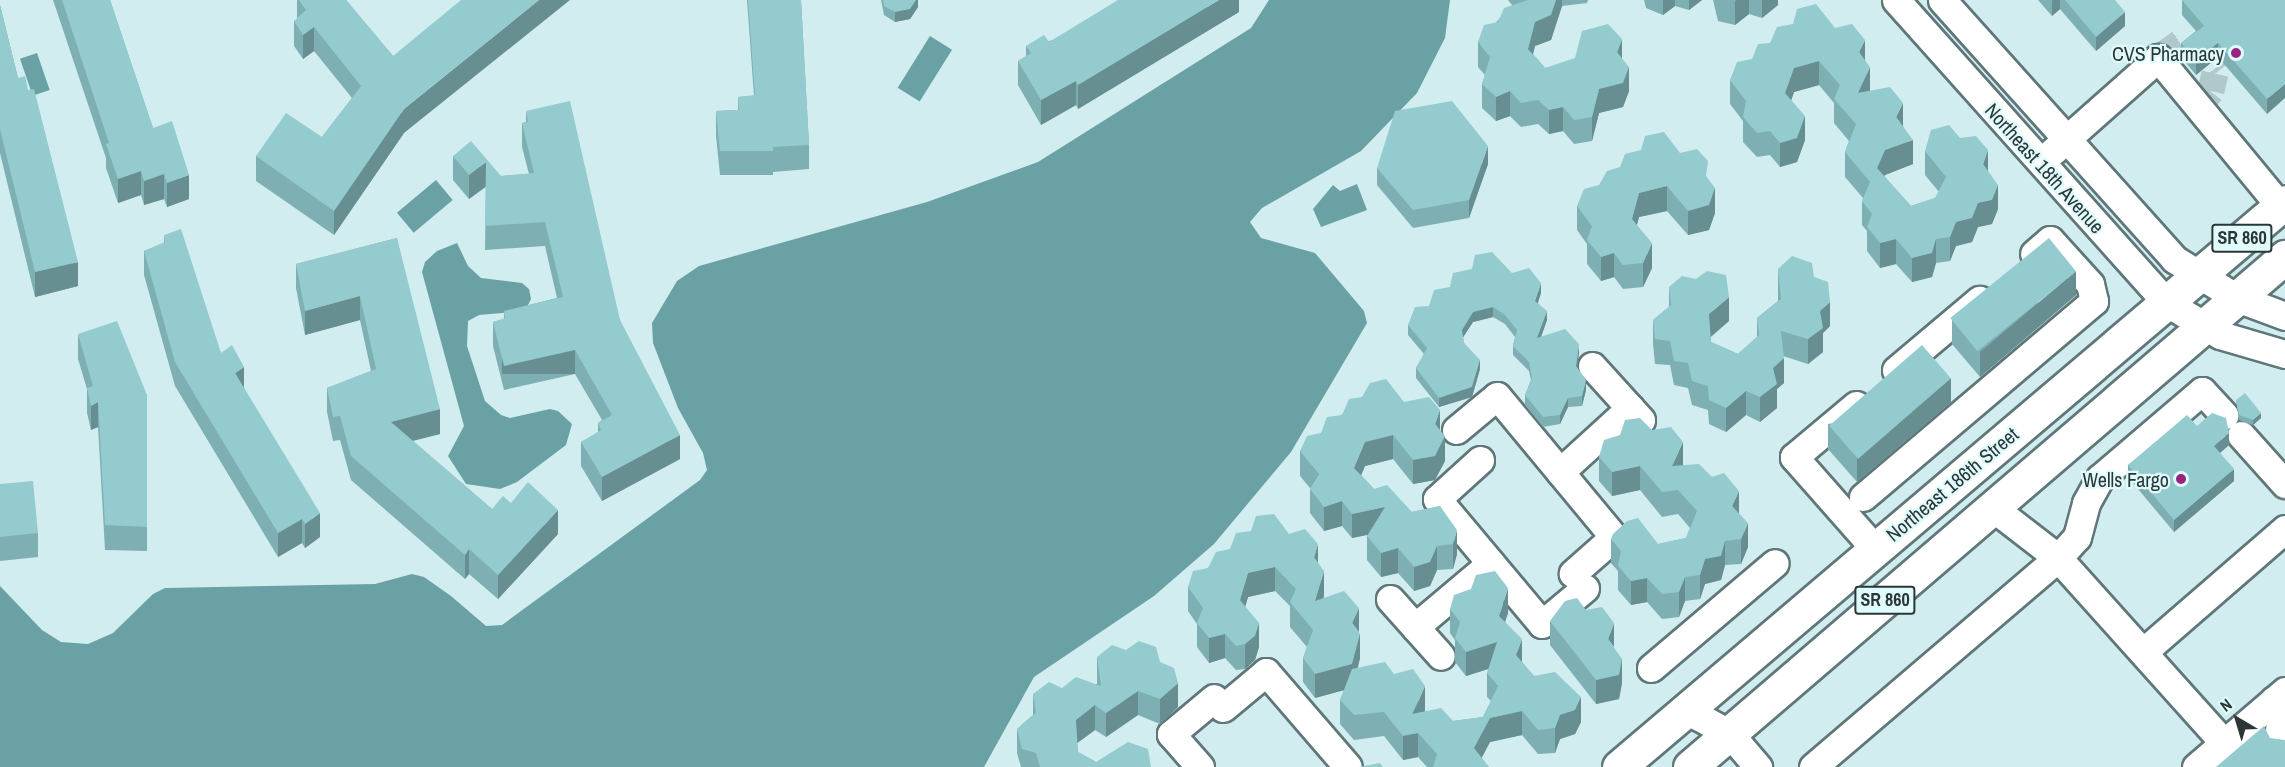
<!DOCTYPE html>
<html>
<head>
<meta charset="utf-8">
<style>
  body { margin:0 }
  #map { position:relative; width:2285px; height:767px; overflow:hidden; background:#d2edef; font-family:"Archivo Narrow",sans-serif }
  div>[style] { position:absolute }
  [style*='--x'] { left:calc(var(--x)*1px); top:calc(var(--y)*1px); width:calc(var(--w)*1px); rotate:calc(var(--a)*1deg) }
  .water>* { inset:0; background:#6aa1a4; transform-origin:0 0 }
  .minor-tunnel>* { height:27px; margin-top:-13.5px; transform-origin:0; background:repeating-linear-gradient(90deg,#b1c8ca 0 27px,transparent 0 41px) }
  .roads { filter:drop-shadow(2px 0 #5f7779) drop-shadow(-2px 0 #5f7779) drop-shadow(0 2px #5f7779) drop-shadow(0 -2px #5f7779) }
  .minor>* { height:27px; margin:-13.5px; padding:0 13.5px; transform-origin:13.5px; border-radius:13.5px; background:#fff }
  .major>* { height:33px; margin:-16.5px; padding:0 16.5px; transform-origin:16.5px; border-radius:16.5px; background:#fff }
  .wall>* { inset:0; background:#7eafb2 }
  .shaded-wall>* { inset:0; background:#678e91; transform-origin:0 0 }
  .building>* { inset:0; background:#93cbcf; transform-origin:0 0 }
  .dots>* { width:16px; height:16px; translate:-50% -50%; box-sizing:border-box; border:3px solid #e0fbfc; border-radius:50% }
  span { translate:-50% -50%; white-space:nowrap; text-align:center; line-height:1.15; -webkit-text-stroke:4.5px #e0fbfc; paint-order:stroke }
  .shield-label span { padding:2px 4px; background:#e0fbfc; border:2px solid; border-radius:4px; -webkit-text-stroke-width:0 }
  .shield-label { font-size:18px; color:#2c3637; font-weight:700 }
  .poi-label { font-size:20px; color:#2c3637 }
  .right { translate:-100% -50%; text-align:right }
  .street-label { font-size:20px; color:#2c3637 }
  .north { position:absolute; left:2207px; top:689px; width:60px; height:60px; -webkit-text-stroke:4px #e0fbfc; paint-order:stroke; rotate:322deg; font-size:16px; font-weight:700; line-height:24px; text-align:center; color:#2c3637 }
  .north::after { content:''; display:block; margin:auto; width:21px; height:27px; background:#2c3637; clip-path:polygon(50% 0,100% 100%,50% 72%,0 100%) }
</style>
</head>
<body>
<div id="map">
  <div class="water">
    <div style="clip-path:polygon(1269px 0,1450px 0,1445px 38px,1417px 93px,1361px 151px,1262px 208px,1250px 222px,1261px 238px,1315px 253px,1364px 311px,1367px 323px,1291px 452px,1214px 544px,1154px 596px,1034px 677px,984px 767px,0 767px,0 586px,42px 630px,61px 642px,88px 644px,113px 633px,153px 594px,165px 588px,375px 584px,412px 574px,424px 577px,451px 596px,486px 626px,502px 625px,700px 480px,707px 470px,703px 453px,678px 408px,653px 343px,652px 323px,677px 281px,699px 266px,927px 202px,1038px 162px,1251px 28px)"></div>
    <div style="left:930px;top:36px;width:26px;height:61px;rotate:32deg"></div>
    <div style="left:37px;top:53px;width:39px;height:18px;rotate:71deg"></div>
    <div style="left:436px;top:180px;width:26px;height:51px;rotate:50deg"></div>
    <div style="clip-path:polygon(1357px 184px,1367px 210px,1321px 227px,1313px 209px,1333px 185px,1340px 191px)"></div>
    <div style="clip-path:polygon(457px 243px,468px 266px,481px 278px,522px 283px,529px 289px,531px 299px,525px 311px,479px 315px,468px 321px,467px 346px,485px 401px,501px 415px,510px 418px,550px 409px,558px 411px,572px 424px,566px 445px,517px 482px,500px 489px,466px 484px,448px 456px,464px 426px,422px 272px,425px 262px,437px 251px)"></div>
  </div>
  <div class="minor-tunnel">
    <div style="--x:2158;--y:58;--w:35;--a:-35"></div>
    <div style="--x:2187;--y:38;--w:45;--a:51.3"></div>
    <div style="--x:2215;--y:73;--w:18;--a:103"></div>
    <div style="--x:2211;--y:91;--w:21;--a:129"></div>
  </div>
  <div class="roads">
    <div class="minor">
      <div style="--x:1896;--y:0;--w:407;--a:48.2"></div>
      <div style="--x:2167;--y:303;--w:62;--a:31.1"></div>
      <div style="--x:2220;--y:335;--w:68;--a:16.3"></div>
      <div style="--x:1942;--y:0;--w:348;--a:48.1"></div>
      <div style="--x:2174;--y:259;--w:74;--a:31.8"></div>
      <div style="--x:2237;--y:298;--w:51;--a:20.6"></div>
      <div style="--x:2052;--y:152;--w:142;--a:-41.6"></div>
      <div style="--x:2158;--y:58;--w:192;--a:50.5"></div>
      <div style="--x:1592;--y:366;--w:73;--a:47.8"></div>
      <div style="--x:1896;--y:370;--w:109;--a:-40.1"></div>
      <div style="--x:1856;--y:405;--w:81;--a:140"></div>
      <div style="--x:1794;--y:457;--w:123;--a:48.6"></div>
      <div style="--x:1456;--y:430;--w:53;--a:-39.7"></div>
      <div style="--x:1497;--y:396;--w:183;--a:50.3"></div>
      <div style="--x:1614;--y:537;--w:55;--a:138.7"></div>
      <div style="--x:2241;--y:435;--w:66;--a:48.1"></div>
      <div style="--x:1480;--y:460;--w:58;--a:137.8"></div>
      <div style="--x:1437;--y:499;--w:163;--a:50"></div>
      <div style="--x:1542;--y:624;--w:56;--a:-39.9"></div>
      <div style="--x:1560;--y:472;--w:95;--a:-42.4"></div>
      <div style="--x:1863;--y:497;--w:303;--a:-40.3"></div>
      <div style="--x:2094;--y:301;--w:17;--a:-103"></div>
      <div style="--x:2090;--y:284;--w:59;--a:-132.3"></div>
      <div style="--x:2050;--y:240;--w:21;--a:139"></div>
      <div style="--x:1992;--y:507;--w:83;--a:37.7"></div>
      <div style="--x:2058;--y:558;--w:249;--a:48.1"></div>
      <div style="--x:1390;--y:599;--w:76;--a:48.2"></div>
      <div style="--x:1415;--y:627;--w:99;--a:-40.1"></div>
      <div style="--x:2143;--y:652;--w:188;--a:-40.9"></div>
      <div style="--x:1651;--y:668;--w:162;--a:-40.3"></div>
      <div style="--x:2274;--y:700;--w:14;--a:54"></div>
      <div style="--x:2282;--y:711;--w:19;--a:99"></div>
      <div style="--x:1223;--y:708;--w:56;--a:-39.9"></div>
      <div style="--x:1266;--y:672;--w:125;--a:49.2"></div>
      <div style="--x:1686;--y:710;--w:49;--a:28.1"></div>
      <div style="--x:1729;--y:733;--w:45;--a:49.5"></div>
      <div style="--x:1200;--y:767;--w:44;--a:-131.3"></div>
      <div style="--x:1171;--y:734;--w:56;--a:-39.9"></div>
      <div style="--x:1813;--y:767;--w:322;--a:-40.5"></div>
      <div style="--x:2058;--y:558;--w:28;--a:-48"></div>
      <div style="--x:2077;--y:537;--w:35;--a:-75"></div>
      <div style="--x:2086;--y:503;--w:29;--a:-61"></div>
      <div style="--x:2100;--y:478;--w:134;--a:-40.5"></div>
      <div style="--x:2202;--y:391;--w:33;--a:47"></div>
      <div style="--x:2196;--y:767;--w:117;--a:-40.5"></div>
    </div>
    <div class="major">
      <div style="--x:1619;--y:767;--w:873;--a:-40.31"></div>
      <div style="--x:1690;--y:767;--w:784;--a:-40.6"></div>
    </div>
  </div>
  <div class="wall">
    <div style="clip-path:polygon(53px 0,110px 0,153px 128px,189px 199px,167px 207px,164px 199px,144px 205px,141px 195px,118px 203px,106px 168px,106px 158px)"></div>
    <div style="clip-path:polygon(297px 0,346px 0,393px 56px,404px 133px,334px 235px,256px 181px,256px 156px,322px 137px,352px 98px,314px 51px,303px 59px,294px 46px,294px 21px,297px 19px)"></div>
    <div style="clip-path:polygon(747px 0,801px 0,809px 145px,809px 169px,773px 172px,773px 175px,720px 175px,716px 136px,716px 111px,738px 110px,738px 97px,754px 96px)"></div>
    <div style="clip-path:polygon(881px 0,918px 0,918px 7px,910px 19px,895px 22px,884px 15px)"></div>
    <div style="clip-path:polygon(1239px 0,1239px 12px,1078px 109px,1076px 105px,1041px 125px,1018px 85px,1018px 61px,1026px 56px,1026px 46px)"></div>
    <div style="clip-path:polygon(1508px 0,1588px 0,1587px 3px,1562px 6px,1551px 40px,1535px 46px,1533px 54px,1545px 68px,1622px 59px,1629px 91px,1623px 107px,1599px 113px,1592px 141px,1574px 144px,1563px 131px,1549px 134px,1538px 124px,1521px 127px,1510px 116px,1496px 121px,1482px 108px,1482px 84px,1485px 75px,1478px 67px,1478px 42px,1512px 5px)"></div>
    <div style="clip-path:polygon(1644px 0,1702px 0,1689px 10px,1675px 6px,1663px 15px,1646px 8px)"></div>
    <div style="clip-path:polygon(1713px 0,1778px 0,1778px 5px,1762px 18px,1749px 14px,1735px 25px,1718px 21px)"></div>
    <div style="clip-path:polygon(2038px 0,2115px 0,2125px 26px,2096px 51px,2060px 9px,2052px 16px)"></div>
    <div style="clip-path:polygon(2182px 0,2285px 0,2267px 114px,2218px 57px,2196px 75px,2181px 57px,2181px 43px,2196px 31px,2182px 15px)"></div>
    <div style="clip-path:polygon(0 5px,18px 78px,78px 286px,35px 297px,0 153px)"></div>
    <div style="clip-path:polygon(1793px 24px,1835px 28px,1865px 60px,1870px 91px,1903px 126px,1913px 164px,1885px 175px,1884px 176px,1911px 206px,1935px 198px,1939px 192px,1925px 175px,1925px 151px,1988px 172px,1998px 209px,1992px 224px,1978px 227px,1972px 242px,1956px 246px,1950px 261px,1936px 263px,1932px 277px,1912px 282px,1896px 264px,1880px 268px,1867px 251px,1867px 231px,1862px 225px,1862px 201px,1863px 198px,1845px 177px,1845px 152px,1849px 141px,1834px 123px,1834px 103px,1819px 85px,1794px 92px,1791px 101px,1805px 140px,1797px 162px,1780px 167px,1770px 155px,1757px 157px,1743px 142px,1743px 121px,1730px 104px,1730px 80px,1770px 43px)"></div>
    <div style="clip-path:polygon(526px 111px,620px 320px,680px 459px,602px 501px,581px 466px,581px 442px,598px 433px,598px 423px,602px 420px,575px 374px,504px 390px,493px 346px,493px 322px,504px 319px,504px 311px,557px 298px,545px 246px,485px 250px,486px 187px,469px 199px,453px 180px,453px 156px,501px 176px,529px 174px,522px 147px,522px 123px,526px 122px)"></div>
    <div style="clip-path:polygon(1680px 153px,1708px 179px,1715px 213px,1709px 230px,1688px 235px,1667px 211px,1639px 217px,1637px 225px,1652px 268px,1643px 287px,1623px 289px,1614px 277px,1601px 281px,1587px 264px,1587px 244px,1577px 230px,1577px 206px,1599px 185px)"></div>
    <div style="clip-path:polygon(1488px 164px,1469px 218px,1413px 228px,1377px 185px,1377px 168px)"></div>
    <div style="clip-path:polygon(164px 235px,221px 353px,244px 388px,320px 537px,305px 548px,302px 543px,278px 557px,175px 386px,144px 275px,144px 251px,164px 243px)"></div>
    <div style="clip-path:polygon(397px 238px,440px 434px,413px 441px,492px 509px,511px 503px,558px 534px,498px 599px,469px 574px,465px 579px,351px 480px,340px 440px,333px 441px,327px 412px,327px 388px,371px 371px,360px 320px,305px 335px,296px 288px,296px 264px)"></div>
    <div style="clip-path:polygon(1778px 269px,1814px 277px,1830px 326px,1823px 333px,1823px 352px,1808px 364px,1783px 356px,1784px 383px,1777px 389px,1777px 408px,1760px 422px,1746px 415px,1726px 432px,1709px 424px,1708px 410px,1692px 405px,1688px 388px,1674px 385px,1670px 365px,1655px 364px,1653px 344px,1653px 320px,1669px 307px,1669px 287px,1729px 321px,1711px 337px,1711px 342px,1738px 354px,1757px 337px,1757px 318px,1778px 301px)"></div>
    <div style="clip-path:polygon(1512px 273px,1541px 293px,1538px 303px,1547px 320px,1541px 337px,1579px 353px,1577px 367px,1586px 390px,1582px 406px,1568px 407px,1560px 424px,1543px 427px,1525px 405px,1525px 395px,1531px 380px,1529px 371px,1513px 355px,1513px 346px,1515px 337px,1505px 324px,1493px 317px,1473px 322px,1463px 337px,1464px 343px,1480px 369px,1472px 397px,1439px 407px,1416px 378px,1416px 368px,1424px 354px,1408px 335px,1408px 325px,1429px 306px)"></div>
    <div style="clip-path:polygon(2076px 295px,1980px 377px,1952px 344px,1952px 320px)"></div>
    <div style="clip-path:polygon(78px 334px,147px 395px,147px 551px,105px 550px,98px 427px,91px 430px,87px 413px,87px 389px,78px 359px)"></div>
    <div style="clip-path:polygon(1362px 397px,1404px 402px,1440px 430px,1445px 461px,1435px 480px,1413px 484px,1393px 459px,1365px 466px,1361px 475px,1374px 489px,1412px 512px,1440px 506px,1457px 554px,1453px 569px,1437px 570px,1430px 586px,1414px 591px,1398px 573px,1381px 577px,1367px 560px,1367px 535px,1352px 538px,1342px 526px,1324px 531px,1310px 513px,1310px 488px,1300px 476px,1300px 451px)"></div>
    <div style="clip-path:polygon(2236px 400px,2261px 418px,2253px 425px,2239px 420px)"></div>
    <div style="clip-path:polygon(1951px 402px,1857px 482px,1828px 449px,1828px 424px)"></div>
    <div style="clip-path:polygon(2197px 426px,2229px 445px,2220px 453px,2234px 481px,2174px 532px,2128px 477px,2128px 465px)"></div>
    <div style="clip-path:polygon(1599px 457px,1683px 465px,1739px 513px,1748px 547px,1741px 564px,1725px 565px,1721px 580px,1705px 584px,1700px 599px,1685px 601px,1679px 617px,1662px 619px,1647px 602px,1631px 605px,1618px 590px,1618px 571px,1611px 563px,1611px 539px,1658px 544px,1686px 538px,1690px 528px,1678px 514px,1662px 517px,1640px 490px,1612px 496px,1599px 481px)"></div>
    <div style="clip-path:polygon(0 484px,38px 533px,38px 557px,0 561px)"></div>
    <div style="clip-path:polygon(1289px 534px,1318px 563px,1324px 595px,1324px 598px,1359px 632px,1360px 658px,1358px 668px,1394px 674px,1425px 710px,1425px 711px,1453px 721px,1483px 717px,1491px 701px,1487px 697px,1487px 673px,1489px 669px,1466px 676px,1455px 662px,1455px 640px,1450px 633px,1450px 609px,1508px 613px,1505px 621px,1522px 662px,1534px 676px,1581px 722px,1575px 734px,1560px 739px,1555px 753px,1538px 754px,1522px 735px,1490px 742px,1481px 758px,1489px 767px,1427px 767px,1418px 757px,1403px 760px,1384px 736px,1354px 740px,1340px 724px,1340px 700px,1344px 690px,1315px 698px,1303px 682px,1303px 658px,1307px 647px,1290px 627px,1290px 606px,1275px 591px,1248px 597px,1245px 607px,1259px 647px,1255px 660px,1245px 669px,1236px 670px,1225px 658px,1209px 663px,1197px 647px,1197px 624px,1188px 611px,1188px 587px,1208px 568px)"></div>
    <div style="clip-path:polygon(1550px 621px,1622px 683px,1619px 699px,1596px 704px,1550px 645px)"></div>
    <div style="clip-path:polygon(1126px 650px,1160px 662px,1178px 707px,1160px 724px,1138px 715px,1106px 737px,1095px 730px,1077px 743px,1078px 752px,1096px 762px,1151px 767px,1021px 767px,1017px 753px,1017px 729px,1033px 715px,1033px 694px,1097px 684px,1097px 657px)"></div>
  </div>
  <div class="shaded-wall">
    <div style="clip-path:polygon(539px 0,570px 0,404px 133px,334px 235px,334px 211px,404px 109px)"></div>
    <div style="clip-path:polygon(916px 0,918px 0,918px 7px,910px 19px,895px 22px,895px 12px)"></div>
    <div style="clip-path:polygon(1219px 0,1239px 0,1239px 12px,1078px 109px,1078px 85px)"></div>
    <div style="clip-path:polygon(1556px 0,1562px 0,1562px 6px,1551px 40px,1535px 46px,1528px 74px,1528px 49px,1535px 22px)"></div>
    <div style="clip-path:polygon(1663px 0,1675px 0,1675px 6px,1663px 15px)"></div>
    <div style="clip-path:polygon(1689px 0,1702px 0,1689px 10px)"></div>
    <div style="clip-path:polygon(1737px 0,1749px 0,1749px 14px,1735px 25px,1735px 1px)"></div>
    <div style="clip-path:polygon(1762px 0,1778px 0,1778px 5px,1762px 18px)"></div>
    <div style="clip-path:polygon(2053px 0,2060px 0,2060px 9px,2052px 16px,2052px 1px)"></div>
    <div style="clip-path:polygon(2125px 12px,2125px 26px,2096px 51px,2096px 37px)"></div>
    <div style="clip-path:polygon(314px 27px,314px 51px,303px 59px,303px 35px)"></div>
    <div style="clip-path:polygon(1622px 39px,1622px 63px,1617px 52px)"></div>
    <div style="clip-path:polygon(1865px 40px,1865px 64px,1859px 52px)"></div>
    <div style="clip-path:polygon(2218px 43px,2218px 57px,2196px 75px,2196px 60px)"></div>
    <div style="clip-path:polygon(1819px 61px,1819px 85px,1794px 92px,1785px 118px,1785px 93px,1794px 68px)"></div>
    <div style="clip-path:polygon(1629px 67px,1629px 91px,1623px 107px,1599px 113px,1592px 141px,1592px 117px,1599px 89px)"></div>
    <div style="clip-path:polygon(1870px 67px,1870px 91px,1858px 93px)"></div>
    <div style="clip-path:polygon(1076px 81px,1076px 105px,1041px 125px,1041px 100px)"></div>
    <div style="clip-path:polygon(2285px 84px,2285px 98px,2267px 114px,2267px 99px)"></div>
    <div style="clip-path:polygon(1510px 91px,1510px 116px,1496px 121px,1496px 97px)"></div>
    <div style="clip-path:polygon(1903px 103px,1903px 127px,1896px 117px)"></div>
    <div style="clip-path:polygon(1563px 107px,1563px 131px,1549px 134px,1549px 110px)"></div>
    <div style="clip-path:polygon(1805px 116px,1805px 140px,1797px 162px,1780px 167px,1780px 143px)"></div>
    <div style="clip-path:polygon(1913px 140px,1913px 164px,1885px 175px,1877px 193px,1877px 168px,1885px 150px)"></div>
    <div style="clip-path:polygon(1488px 146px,1488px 164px,1469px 218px,1469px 200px)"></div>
    <div style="clip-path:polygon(1988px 150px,1988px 174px,1983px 164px)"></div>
    <div style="clip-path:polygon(486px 162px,486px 186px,469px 199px,469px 175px)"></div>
    <div style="clip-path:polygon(141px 171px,141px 195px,118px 203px,118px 179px)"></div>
    <div style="clip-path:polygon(164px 174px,164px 199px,144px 205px,144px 181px)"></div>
    <div style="clip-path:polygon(189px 175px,189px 199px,167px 207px,167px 183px)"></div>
    <div style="clip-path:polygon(1998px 185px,1998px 209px,1992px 224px,1978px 227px,1972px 242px,1956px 246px,1950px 261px,1950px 237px,1956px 222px)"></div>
    <div style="clip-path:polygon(1667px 186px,1667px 211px,1639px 217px,1632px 243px,1632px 219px,1639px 193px)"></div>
    <div style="clip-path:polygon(1715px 188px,1715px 213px,1709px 230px,1688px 235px,1688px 211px)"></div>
    <div style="clip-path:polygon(1896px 239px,1896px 264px,1880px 268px,1880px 243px)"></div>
    <div style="clip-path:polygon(1936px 239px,1936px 263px,1932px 277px,1912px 282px,1912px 258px)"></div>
    <div style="clip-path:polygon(1652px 243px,1652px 268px,1643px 287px,1643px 263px)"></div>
    <div style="clip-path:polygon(1614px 253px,1614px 277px,1601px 281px,1601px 257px)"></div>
    <div style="clip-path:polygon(78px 262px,78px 286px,35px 297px,35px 272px)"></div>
    <div style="clip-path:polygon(2076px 271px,2076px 295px,1980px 377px,1980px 352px)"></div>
    <div style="clip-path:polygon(1541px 283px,1541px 293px,1535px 311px,1535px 301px)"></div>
    <div style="clip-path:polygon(360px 296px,360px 320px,305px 335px,305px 311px)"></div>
    <div style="clip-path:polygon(1729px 297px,1729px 321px,1709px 338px,1709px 314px)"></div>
    <div style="clip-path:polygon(1830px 302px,1830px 326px,1823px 333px,1823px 352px,1808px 364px,1808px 339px,1820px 311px)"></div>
    <div style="clip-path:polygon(1493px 307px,1493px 317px,1473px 322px,1462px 339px,1462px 330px,1473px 312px)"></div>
    <div style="clip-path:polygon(1547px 311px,1547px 320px,1537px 348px,1537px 338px)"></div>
    <div style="clip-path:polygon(1579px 344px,1579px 353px,1576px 375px,1576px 366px)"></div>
    <div style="left:575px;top:350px;width:24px;height:73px;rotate:90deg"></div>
    <div style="clip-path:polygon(1784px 358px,1784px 383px,1777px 389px,1777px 408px,1760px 422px,1760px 397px,1773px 368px)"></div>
    <div style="clip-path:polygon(1480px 360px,1480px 369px,1472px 397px,1439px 407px,1439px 398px)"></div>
    <div style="clip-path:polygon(244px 367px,244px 391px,235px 373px)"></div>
    <div style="clip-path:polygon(1951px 378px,1951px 402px,1857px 482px,1857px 457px)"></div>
    <div style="clip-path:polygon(1586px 380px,1586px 390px,1582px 406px,1582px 396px)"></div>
    <div style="clip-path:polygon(1746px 391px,1746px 415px,1726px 432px,1726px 408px)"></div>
    <div style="clip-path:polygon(1568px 398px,1568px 407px,1560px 424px,1560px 415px)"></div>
    <div style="clip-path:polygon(98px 402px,98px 427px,91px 430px,91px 406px)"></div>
    <div style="clip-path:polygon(440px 409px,440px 434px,391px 446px,391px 422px)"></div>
    <div style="clip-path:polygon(1440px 410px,1440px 434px,1435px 424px)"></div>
    <div style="clip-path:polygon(2261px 413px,2261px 418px,2253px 425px,2253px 420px)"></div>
    <div style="clip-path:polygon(2229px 433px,2229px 445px,2214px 458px,2214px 446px)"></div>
    <div style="clip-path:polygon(680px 435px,680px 459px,602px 501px,602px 477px)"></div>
    <div style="clip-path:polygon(1393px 435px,1393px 459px,1365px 466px,1354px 492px,1354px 468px,1365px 442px)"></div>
    <div style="clip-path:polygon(1445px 436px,1445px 461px,1435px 480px,1413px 484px,1413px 460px)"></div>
    <div style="clip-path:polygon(1683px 442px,1683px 466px,1672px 466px)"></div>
    <div style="clip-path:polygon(1640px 466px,1640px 490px,1612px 496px,1612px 472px)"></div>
    <div style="clip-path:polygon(2234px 469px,2234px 481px,2174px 532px,2174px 520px)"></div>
    <div style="clip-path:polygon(1739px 491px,1739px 515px,1732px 506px)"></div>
    <div style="clip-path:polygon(1342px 501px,1342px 526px,1324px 531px,1324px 507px)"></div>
    <div style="clip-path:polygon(1385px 507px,1385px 531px,1352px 538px,1352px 514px)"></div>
    <div style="clip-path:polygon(558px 510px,558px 534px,498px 599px,498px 575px)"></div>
    <div style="clip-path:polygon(320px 513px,320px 537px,305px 548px,305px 524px)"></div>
    <div style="clip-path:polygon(302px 519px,302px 543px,278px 557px,278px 533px)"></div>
    <div style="clip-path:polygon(1748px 523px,1748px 547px,1741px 564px,1741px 539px)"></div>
    <div style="clip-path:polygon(1457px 530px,1457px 554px,1453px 569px,1453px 544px)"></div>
    <div style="clip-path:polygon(1725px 541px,1725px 565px,1721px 580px,1705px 584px,1700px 599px,1700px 575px,1705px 559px)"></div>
    <div style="clip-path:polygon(1318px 544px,1318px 568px,1314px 557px)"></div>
    <div style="clip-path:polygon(1437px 546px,1437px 570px,1430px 586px,1414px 591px,1414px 567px)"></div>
    <div style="clip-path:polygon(1398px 548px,1398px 573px,1381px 577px,1381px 553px)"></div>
    <div style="clip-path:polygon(469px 549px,469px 574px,465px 579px,465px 555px)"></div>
    <div style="clip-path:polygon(1275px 567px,1275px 591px,1248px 597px,1240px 625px,1240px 600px,1248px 573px)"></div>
    <div style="clip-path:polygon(1324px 571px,1324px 595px,1315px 625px,1315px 601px)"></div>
    <div style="clip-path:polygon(1685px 577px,1685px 601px,1679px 617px,1679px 592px)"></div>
    <div style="clip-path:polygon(1647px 578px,1647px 602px,1631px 605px,1631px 581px)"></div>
    <div style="clip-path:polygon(1508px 588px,1508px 613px,1499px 640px,1499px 616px)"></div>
    <div style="clip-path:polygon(1359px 608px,1359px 632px,1352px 623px)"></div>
    <div style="clip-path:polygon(1259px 623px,1259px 647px,1255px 660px,1245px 669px,1245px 644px)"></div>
    <div style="clip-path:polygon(1614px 623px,1614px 647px,1608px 639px)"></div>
    <div style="clip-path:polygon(1225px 634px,1225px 658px,1209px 663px,1209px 638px)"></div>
    <div style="clip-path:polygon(1360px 634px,1360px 658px,1352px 688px,1315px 698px,1315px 674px)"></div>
    <div style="clip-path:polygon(1522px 639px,1522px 663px,1516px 655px)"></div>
    <div style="clip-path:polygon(1497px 642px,1497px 666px,1466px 676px,1466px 652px)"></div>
    <div style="clip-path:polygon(1622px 659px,1622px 683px,1619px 699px,1596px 704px,1596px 680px)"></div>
    <div style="clip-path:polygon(1178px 683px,1178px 707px,1160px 724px,1160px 699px)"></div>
    <div style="clip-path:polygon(1425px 686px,1425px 710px,1414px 734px,1418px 733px,1418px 757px,1403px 760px,1403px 736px)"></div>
    <div style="clip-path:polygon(1138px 691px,1138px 715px,1106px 737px,1106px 713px)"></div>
    <div style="clip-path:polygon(1581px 697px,1581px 722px,1575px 734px,1560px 739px,1555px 753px,1555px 728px,1560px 715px)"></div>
    <div style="clip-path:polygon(1095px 705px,1095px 730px,1076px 744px,1076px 720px)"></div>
    <div style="clip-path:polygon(1522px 711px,1522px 735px,1490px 742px,1477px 767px,1474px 748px,1490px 718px)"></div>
  </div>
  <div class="building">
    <div style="clip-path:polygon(62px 0,110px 0,153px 128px,172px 121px,189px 175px,167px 183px,164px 174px,144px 181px,141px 171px,118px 179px,106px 144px,109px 143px)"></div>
    <div style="clip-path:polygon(299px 0,346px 0,393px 56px,461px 0,539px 0,404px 109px,334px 211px,256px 156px,286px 113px,322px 137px,361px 86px,314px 27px,303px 35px,294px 21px,306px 10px)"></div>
    <div style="clip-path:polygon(748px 0,801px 0,809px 145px,773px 147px,773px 151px,720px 151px,716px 111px,739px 110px,738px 97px,755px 95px)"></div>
    <div style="clip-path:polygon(883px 0,916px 0,910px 9px,895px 12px,884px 6px)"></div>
    <div style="clip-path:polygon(1118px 0,1219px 0,1078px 85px,1076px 81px,1041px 100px,1018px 61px,1031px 53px,1026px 46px,1044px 35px,1049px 42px)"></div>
    <div style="clip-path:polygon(1528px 0,1556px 0,1551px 15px,1535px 22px,1528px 49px,1545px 68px,1575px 58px,1582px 31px,1608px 24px,1622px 39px,1617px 52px,1629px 67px,1623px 83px,1599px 89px,1592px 117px,1574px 120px,1563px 107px,1549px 110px,1538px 100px,1521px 103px,1510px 91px,1496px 97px,1482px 84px,1490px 57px,1478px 42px,1484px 25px,1498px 22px,1504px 8px)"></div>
    <div style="clip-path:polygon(2065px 0,2115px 0,2125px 12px,2096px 37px)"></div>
    <div style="clip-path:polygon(2182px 0,2285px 0,2285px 84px,2267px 99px,2218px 43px,2196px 60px,2181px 43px,2204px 26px)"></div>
    <div style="clip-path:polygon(1816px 4px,1835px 28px,1852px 24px,1865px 40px,1859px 52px,1870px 67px,1858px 93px,1890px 87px,1903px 103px,1896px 117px,1913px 140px,1885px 150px,1877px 168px,1911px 206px,1935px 198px,1946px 177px,1925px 151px,1931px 130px,1949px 125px,1960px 138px,1976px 136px,1988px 150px,1983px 164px,1998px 185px,1992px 200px,1978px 203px,1972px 218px,1956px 222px,1950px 237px,1936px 239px,1932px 253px,1912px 258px,1896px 239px,1880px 243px,1867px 227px,1872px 214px,1862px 201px,1870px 182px,1845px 152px,1856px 124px,1834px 99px,1840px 85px,1819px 61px,1794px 68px,1785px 93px,1805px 116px,1797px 138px,1780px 143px,1770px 131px,1757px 133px,1743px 117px,1746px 101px,1730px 80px,1737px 62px,1752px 59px,1758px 44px,1770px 43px,1777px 27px,1793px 24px,1797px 9px)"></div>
    <div style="clip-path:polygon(0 5px,18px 78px,25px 76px,28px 90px,34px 89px,78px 262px,35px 272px,0 129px)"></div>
    <div style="clip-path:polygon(570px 101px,620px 320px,680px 435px,602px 477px,581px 442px,601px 430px,598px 423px,612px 415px,575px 350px,504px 366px,493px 322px,505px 318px,504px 311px,563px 297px,545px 222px,485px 226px,486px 162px,469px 175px,453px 156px,471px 141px,501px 176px,534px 173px,522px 123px,528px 122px,526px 111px)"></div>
    <div style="clip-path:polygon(1452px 101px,1488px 146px,1469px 200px,1413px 210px,1377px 168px,1395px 111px)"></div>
    <div style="clip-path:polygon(1664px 132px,1680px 153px,1697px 149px,1708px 161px,1706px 176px,1715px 188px,1709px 205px,1688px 211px,1667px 186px,1639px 193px,1632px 219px,1652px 243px,1643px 263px,1623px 265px,1614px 253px,1601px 257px,1587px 240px,1592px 226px,1577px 206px,1584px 189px,1599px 185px,1607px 171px,1620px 167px,1625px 154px,1641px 150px,1645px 136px)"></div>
    <div style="clip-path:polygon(181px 229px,221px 353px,232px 345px,244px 367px,235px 373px,320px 513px,305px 524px,302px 519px,278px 533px,175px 362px,144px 251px,165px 242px,164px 235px)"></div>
    <div style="clip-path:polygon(397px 238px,440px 409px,391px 422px,492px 509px,503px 496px,511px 503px,528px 482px,558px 510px,498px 575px,469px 549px,465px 555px,351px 456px,340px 416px,333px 417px,327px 388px,376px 369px,360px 296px,305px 311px,296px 264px)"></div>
    <div style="left:2049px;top:238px;width:43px;height:127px;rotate:51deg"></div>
    <div style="clip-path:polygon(1492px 252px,1512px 273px,1529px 268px,1541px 283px,1535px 301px,1547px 311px,1537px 338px,1565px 329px,1579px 344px,1576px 366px,1586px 380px,1582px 396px,1568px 398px,1560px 415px,1543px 417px,1525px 395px,1532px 378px,1529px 362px,1513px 346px,1517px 330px,1505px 315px,1493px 307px,1473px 312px,1462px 330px,1464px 343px,1480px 360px,1472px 387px,1439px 398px,1416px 368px,1427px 348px,1408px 325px,1415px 307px,1429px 306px,1434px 290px,1450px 287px,1453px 273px,1472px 269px,1475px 255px)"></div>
    <div style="clip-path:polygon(1792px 256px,1812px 263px,1814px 277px,1828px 282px,1830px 302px,1820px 311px,1823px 328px,1808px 339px,1781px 331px,1784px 358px,1773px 368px,1777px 384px,1760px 397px,1746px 391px,1726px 408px,1709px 400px,1708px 386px,1692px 381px,1688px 363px,1674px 361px,1670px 341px,1655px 339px,1653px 320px,1671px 305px,1669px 287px,1682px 276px,1696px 279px,1707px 271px,1726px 275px,1729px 297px,1709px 314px,1711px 342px,1738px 354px,1759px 335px,1757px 318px,1781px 299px,1778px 269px)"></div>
    <div style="clip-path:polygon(117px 321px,147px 395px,147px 527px,105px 525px,98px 402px,91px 406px,87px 388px,93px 386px,78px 334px)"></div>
    <div style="left:1922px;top:345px;width:44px;height:123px;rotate:49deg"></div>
    <div style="clip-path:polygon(1386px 379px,1404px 402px,1429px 397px,1440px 410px,1435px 424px,1445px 436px,1435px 456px,1413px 460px,1393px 435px,1365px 442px,1354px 468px,1374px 489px,1387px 485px,1412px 512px,1440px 506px,1457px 530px,1453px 544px,1437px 546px,1430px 562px,1414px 567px,1398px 548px,1381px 553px,1367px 536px,1385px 507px,1352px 514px,1342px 501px,1324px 507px,1310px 489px,1319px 474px,1300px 451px,1307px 436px,1321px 433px,1327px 417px,1342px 415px,1349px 399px,1362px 397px,1370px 383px)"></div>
    <div style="clip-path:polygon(2245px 393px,2261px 413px,2253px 420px,2239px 415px,2236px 400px)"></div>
    <div style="clip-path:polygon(2212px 413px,2226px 418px,2229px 433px,2214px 446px,2234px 469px,2174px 520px,2128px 465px,2187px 415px,2197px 426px)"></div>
    <div style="clip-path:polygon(1640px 418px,1652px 430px,1671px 427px,1683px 442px,1672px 466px,1699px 464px,1712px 477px,1724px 473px,1739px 491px,1732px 506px,1748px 523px,1741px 539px,1725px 541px,1721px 556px,1705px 559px,1700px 575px,1685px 577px,1679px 592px,1662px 594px,1647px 578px,1631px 581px,1618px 566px,1621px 551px,1611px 539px,1613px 534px,1627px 521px,1638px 518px,1658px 544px,1686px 538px,1697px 511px,1678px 490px,1662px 492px,1640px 466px,1612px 472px,1599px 457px,1604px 440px,1620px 435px,1625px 420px)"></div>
    <div style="clip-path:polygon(33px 481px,38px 533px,0 537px,0 484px)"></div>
    <div style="clip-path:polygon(1274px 514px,1289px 534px,1305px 529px,1318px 544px,1314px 557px,1324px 571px,1315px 601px,1344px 591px,1359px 608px,1352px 623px,1360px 634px,1352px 664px,1315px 674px,1303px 658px,1313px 630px,1290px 602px,1296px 589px,1275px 567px,1248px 573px,1240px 600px,1259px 623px,1255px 636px,1245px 644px,1236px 646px,1225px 634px,1209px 638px,1197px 623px,1203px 608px,1188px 587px,1193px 571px,1208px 568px,1216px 552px,1230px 549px,1236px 533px,1251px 531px,1256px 516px)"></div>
    <div style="clip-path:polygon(1495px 571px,1508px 588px,1499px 616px,1522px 639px,1516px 655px,1534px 676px,1555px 672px,1581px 697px,1575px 710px,1560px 715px,1555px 728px,1538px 730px,1522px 711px,1490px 718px,1474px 748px,1489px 767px,1433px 767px,1437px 754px,1418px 733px,1403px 736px,1384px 712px,1354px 715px,1340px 700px,1352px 669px,1385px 662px,1394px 674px,1413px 669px,1425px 686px,1412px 714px,1441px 708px,1453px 721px,1483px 717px,1498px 686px,1487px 673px,1497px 642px,1466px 652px,1455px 638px,1460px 622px,1450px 609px,1454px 595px,1471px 589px,1476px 575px)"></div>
    <div style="clip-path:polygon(1577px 598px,1586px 610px,1602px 607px,1614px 623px,1608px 639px,1622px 659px,1619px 675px,1596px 680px,1550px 621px,1565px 601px)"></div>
    <div style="clip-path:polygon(1139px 641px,1156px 647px,1160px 662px,1174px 668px,1178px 683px,1160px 699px,1138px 691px,1106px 713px,1095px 705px,1076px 720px,1078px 752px,1096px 762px,1128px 742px,1148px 749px,1151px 767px,1040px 767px,1036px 753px,1022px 749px,1017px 729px,1036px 713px,1033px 694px,1049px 682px,1062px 688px,1076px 677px,1101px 686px,1097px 657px,1112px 645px,1126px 650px)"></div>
    <div style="clip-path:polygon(2264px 726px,2270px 738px,2285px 740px,2285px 767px,2216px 767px)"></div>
    <div style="clip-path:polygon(1380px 763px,1383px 767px,1359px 767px)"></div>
  </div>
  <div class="dots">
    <div style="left:2236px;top:53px;background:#972481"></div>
    <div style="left:2181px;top:479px;background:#972481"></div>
  </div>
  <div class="shield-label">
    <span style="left:2242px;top:238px">SR 860</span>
    <span style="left:1885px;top:600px">SR 860</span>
  </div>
  <div class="poi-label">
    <span class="right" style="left:2224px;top:53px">CVS Pharmacy</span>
    <span class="right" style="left:2169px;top:479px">Wells Fargo</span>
  </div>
  <div class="street-label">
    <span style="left:2045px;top:168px;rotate:48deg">Northeast 18th Avenue</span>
    <span style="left:1952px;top:484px;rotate:-40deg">Northeast 186th Street</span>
  </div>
  <div class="north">N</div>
</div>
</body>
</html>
